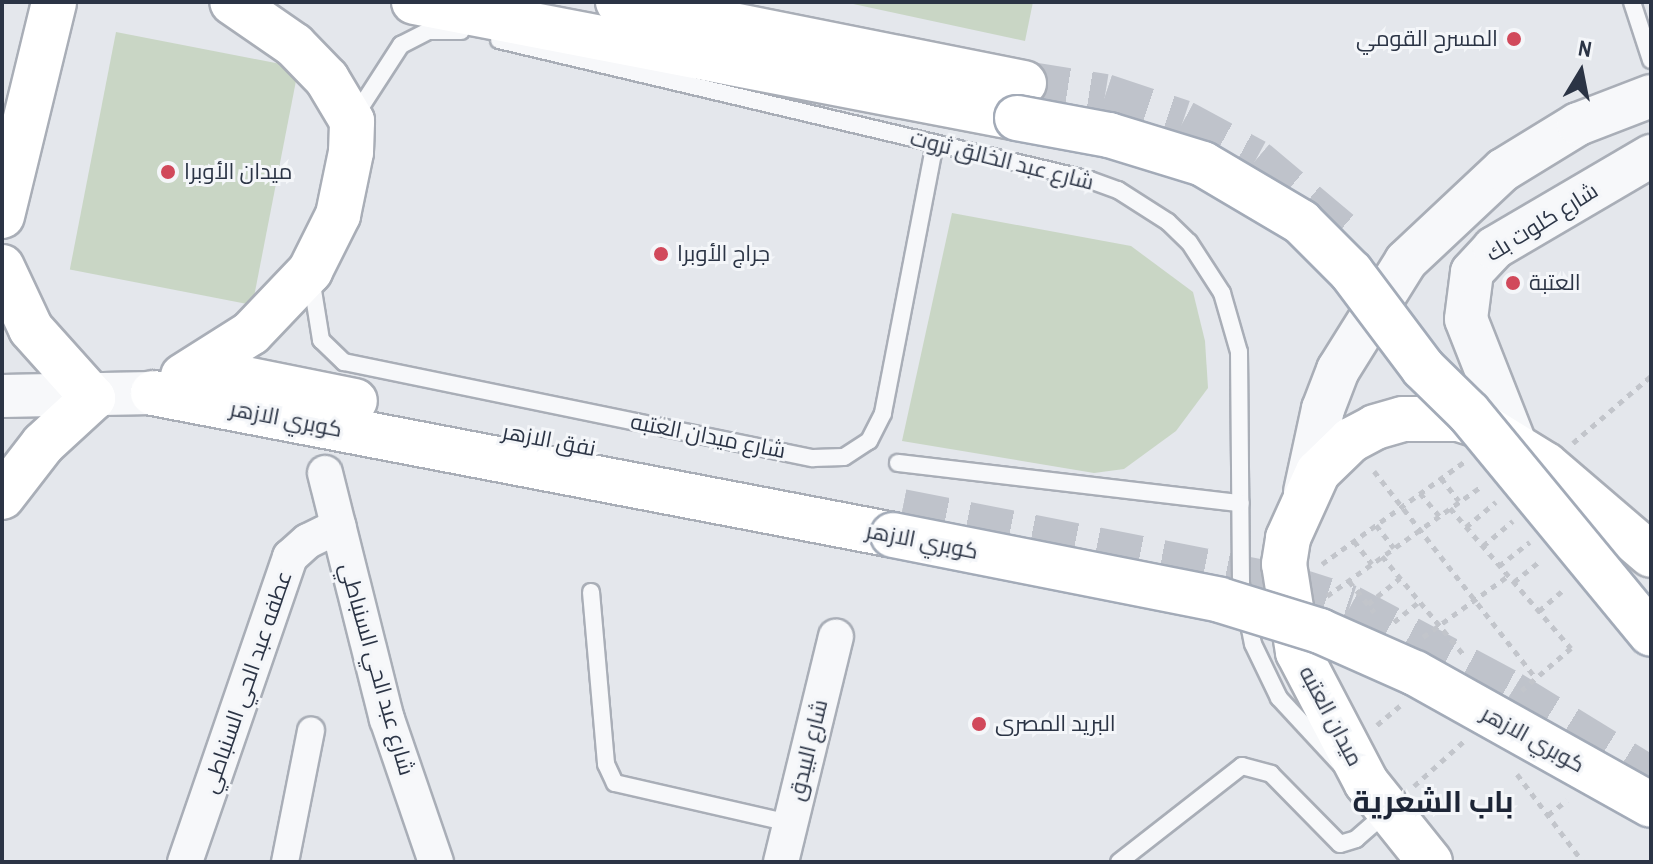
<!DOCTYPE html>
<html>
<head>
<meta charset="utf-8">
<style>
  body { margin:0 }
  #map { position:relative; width:1653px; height:864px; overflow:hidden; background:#e4e7ec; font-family:"Archivo Narrow",Cairo,sans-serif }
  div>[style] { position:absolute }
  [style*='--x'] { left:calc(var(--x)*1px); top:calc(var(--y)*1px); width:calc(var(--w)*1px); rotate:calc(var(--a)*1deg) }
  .green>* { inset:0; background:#c9d6c5; transform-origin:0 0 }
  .primary-tunnel>* { height:44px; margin-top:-22px; transform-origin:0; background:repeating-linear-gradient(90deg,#bfc3cb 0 44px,transparent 0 66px) }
  .path>* { height:5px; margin-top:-2.5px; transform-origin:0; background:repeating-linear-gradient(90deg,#c2c5cb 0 6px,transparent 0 12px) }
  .roads { filter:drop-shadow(2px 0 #a9aeb7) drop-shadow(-2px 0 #a9aeb7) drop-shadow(0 2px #a9aeb7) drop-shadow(0 -2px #a9aeb7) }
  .service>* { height:16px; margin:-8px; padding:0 8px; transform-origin:8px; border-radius:8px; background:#f7f8fa }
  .pedestrian>* { height:26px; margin:-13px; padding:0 13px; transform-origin:13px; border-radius:13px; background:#f7f8fa }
  .minor>* { height:34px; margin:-17px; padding:0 17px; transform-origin:17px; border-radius:17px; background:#f7f8fa }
  .tertiary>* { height:42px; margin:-21px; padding:0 21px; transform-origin:21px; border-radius:21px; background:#f7f8fa }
  .secondary>* { height:44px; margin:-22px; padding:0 22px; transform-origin:22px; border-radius:22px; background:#fff }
  .primary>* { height:44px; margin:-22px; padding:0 22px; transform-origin:22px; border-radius:22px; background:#fff }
  .bridges { filter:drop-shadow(2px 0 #a3abb8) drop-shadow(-2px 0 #a3abb8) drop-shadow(0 2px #a3abb8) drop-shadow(0 -2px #a3abb8) }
  .primary-bridge>* { height:44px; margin:-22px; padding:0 22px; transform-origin:22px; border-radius:22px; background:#fff }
  .dots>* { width:22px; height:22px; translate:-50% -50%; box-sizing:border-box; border:4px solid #f4f6f9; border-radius:50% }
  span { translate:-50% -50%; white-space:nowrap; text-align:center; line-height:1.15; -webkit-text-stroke:6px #f4f6f9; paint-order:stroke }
  .poi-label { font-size:22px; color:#2b3445 }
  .right { translate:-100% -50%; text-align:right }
  .left { translate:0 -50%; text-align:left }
  .street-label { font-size:22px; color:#2b3445 }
  .district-label { font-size:30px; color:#1d2536; font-weight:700 }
  .frame { position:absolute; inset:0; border:4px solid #2b3445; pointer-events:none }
  .north { position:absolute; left:1541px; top:32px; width:80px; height:80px; -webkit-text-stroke:6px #f4f6f9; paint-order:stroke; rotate:10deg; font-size:22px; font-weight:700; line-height:32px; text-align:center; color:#2b3445 }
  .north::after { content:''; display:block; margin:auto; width:28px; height:36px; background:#2b3445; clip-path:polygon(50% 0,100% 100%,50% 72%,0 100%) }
</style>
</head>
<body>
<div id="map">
  <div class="green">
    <div style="clip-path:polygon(844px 2px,1033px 2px,1025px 41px)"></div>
    <div style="left:116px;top:32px;width:186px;height:242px;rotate:11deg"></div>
    <div style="clip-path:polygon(952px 213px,1131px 246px,1193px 292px,1205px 341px,1208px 388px,1176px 431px,1124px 469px,1094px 473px,902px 441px)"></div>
  </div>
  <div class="primary-tunnel">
    <div style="--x:1024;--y:83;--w:82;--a:9.1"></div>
    <div style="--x:1105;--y:96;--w:82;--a:18.4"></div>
    <div style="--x:1183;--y:122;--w:82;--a:28.4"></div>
    <div style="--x:1255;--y:161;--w:123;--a:40"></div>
    <div style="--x:902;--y:511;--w:389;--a:11.1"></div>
    <div style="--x:1284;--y:586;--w:69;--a:17.7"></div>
    <div style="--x:1350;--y:607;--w:183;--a:28.1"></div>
    <div style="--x:1511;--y:693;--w:164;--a:31.6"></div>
  </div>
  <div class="path">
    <div style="--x:1573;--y:443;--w:103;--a:-40.7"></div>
    <div style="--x:1374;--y:471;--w:263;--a:52"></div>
    <div style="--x:1441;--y:478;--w:29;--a:52"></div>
    <div style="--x:1420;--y:493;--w:30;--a:50"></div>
    <div style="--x:1450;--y:508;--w:185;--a:49.2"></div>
    <div style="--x:1571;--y:648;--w:65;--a:139.4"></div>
    <div style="--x:1376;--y:525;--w:29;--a:52"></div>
    <div style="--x:1466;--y:527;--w:39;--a:-40"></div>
    <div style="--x:1354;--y:541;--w:29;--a:52"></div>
    <div style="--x:1483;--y:546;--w:39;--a:-40"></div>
    <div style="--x:1382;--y:556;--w:127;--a:50.4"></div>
    <div style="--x:1322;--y:564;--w:175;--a:-35.7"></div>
    <div style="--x:1499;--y:566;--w:39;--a:-38"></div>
    <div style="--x:1349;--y:581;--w:40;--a:51"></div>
    <div style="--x:1514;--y:582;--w:35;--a:-39"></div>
    <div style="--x:1327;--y:596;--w:190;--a:-35.4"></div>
    <div style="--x:1368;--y:604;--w:41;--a:-39.1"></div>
    <div style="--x:1539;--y:611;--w:35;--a:-41"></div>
    <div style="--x:1394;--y:622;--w:32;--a:-39"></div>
    <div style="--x:1423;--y:637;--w:105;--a:-35.7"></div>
    <div style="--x:1377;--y:725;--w:30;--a:-40"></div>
    <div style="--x:1517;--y:774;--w:110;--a:53.1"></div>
    <div style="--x:1414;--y:786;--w:66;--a:-41.9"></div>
    <div style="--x:1548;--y:815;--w:24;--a:-38"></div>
  </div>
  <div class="roads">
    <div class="service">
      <div style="--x:1632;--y:2;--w:61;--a:71.9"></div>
      <div style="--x:499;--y:40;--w:607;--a:13.33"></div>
      <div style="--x:1090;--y:180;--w:30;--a:20"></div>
      <div style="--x:1118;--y:190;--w:59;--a:32.6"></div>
      <div style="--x:1168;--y:222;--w:29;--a:44"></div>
      <div style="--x:1189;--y:242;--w:61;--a:57.1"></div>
      <div style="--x:1222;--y:293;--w:61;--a:73.9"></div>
      <div style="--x:1239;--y:352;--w:232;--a:89.5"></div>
      <div style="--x:1241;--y:584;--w:61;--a:78.7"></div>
      <div style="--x:1253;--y:644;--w:60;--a:64.3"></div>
      <div style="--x:1279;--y:698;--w:91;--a:47.2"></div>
      <div style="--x:355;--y:116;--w:85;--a:-57.1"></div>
      <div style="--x:401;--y:45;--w:31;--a:-27"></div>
      <div style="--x:429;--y:31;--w:32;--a:0"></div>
      <div style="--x:311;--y:278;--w:63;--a:80.8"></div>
      <div style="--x:321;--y:340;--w:32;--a:44"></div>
      <div style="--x:344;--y:362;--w:479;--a:11.6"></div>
      <div style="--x:813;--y:458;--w:31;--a:-2"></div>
      <div style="--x:844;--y:457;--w:30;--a:-33"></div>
      <div style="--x:869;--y:441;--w:31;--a:-63"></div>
      <div style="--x:883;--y:413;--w:274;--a:-79.1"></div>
      <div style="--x:898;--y:463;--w:345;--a:6.7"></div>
      <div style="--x:591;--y:592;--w:173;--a:85"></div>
      <div style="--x:606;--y:764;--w:21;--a:65"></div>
      <div style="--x:615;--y:783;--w:180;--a:12.9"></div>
      <div style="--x:1119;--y:862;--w:156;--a:-38"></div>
      <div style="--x:1242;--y:766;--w:30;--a:15"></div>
      <div style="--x:1271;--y:774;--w:98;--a:45.4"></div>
      <div style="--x:1340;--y:844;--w:17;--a:-17"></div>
      <div style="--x:1356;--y:839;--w:41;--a:-41.1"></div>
    </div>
    <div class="pedestrian">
      <div style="--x:285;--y:862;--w:134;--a:-78.8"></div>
    </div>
    <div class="minor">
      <div style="--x:325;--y:473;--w:254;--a:75.9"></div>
      <div style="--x:387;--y:719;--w:151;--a:71.1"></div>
      <div style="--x:185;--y:862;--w:323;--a:-71"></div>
      <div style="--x:290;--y:557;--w:24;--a:-42"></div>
      <div style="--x:308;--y:541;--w:34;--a:-26"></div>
      <div style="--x:781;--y:862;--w:232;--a:-76.3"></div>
    </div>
    <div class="tertiary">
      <div style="--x:2;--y:396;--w:151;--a:-1.1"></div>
      <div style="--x:1516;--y:446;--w:136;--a:-111.5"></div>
      <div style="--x:1466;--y:319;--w:47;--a:-82.7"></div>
      <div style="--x:1472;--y:272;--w:33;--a:-47"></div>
      <div style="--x:1494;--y:248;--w:182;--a:-30.4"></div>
      <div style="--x:1305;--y:492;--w:85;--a:-77.8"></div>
      <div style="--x:1323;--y:409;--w:42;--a:-69"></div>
      <div style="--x:1338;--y:370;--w:128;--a:-58"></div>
      <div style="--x:1406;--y:261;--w:133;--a:-43.2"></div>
      <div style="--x:1503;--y:170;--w:88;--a:-31.5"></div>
      <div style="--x:1578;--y:124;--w:78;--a:-21"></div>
    </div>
    <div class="secondary">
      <div style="--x:2;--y:216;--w:220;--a:-76.3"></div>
      <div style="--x:2;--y:267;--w:68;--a:64.9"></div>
      <div style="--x:31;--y:329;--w:93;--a:48.1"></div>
      <div style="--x:93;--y:398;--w:68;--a:137.4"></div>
      <div style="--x:43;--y:444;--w:67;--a:127.7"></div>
      <div style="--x:1430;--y:862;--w:102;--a:-128.7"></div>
      <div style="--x:1366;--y:782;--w:147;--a:-117.6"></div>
      <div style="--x:1298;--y:652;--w:89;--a:-99"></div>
      <div style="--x:1284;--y:564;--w:26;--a:-81"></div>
      <div style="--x:1288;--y:538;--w:72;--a:-65.6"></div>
      <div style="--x:1318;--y:472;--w:46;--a:-44.1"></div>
      <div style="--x:1351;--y:440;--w:27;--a:-28"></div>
      <div style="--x:1375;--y:427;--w:29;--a:-16"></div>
      <div style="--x:1403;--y:419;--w:56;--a:0"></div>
      <div style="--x:1459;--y:419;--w:28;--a:18"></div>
      <div style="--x:1486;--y:428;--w:70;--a:31.7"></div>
      <div style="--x:1546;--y:465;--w:138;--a:40.6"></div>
    </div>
    <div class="primary">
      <div style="--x:414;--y:2;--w:614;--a:10.89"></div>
      <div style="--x:618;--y:2;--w:414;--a:11.3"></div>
      <div style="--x:196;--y:369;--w:162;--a:11.4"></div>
      <div style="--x:183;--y:376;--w:80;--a:-32.3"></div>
      <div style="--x:251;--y:333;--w:86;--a:-46.4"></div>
      <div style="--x:310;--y:271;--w:63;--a:-63.4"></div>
      <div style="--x:338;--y:215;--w:64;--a:-78.3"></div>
      <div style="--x:351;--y:152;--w:31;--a:-88"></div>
      <div style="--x:352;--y:121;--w:49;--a:-120.8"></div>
      <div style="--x:327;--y:79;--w:47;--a:-134.1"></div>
      <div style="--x:294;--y:45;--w:75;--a:-145.3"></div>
      <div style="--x:153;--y:393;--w:754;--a:10.86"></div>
    </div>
  </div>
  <div class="bridges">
    <div class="primary-bridge">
      <div style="--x:1017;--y:118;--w:94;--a:10.5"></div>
      <div style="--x:1109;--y:135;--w:98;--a:17.1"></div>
      <div style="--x:1203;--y:164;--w:114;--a:30.6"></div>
      <div style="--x:1301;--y:222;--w:71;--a:45"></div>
      <div style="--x:1351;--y:272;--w:120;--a:53.1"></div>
      <div style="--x:1423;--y:368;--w:64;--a:44.4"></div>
      <div style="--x:1469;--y:413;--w:286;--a:50.5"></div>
      <div style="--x:893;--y:535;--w:333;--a:11.2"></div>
      <div style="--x:1220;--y:600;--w:105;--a:17.2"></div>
      <div style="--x:1320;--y:631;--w:104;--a:23.9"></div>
      <div style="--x:1415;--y:673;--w:270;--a:29.2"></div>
    </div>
  </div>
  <div class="dots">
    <div style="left:1514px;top:39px;background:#d1495b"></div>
    <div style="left:168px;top:172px;background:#d1495b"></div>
    <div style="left:661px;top:254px;background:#d1495b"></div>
    <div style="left:1513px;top:283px;background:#d1495b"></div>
    <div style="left:979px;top:724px;background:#d1495b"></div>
  </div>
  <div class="poi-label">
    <span class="right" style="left:1498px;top:39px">المسرح القومي</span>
    <span class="left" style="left:184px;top:172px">ميدان الأوبرا</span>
    <span class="left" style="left:677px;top:254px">جراج الأوبرا</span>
    <span class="left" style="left:1529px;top:283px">العتبة</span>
    <span class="left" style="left:995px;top:724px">البريد المصرى</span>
  </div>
  <div class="street-label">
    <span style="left:1002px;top:160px;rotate:14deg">شارع عبد الخالق ثروت</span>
    <span style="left:1542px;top:222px;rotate:-32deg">شارع كلوت بك</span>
    <span style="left:286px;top:419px;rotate:11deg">كوبري الازهر</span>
    <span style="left:708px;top:436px;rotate:11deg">شارع ميدان العتبه</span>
    <span style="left:549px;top:440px;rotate:11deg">نفق الازهر</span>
    <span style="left:922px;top:541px;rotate:11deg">كوبري الازهر</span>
    <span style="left:377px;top:669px;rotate:74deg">شارع عبد الحي السنباطي</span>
    <span style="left:247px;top:682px;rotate:-71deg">عطفه عبد الحي السنباطي</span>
    <span style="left:1331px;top:716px;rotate:62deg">ميدان العتبه</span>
    <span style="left:1533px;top:739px;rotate:29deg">كوبري الازهر</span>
    <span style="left:808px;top:750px;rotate:-76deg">شارع البيدق</span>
  </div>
  <div class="district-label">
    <span style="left:1433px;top:801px">باب الشعرية</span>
  </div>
  <div class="frame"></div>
  <div class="north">N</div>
</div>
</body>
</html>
